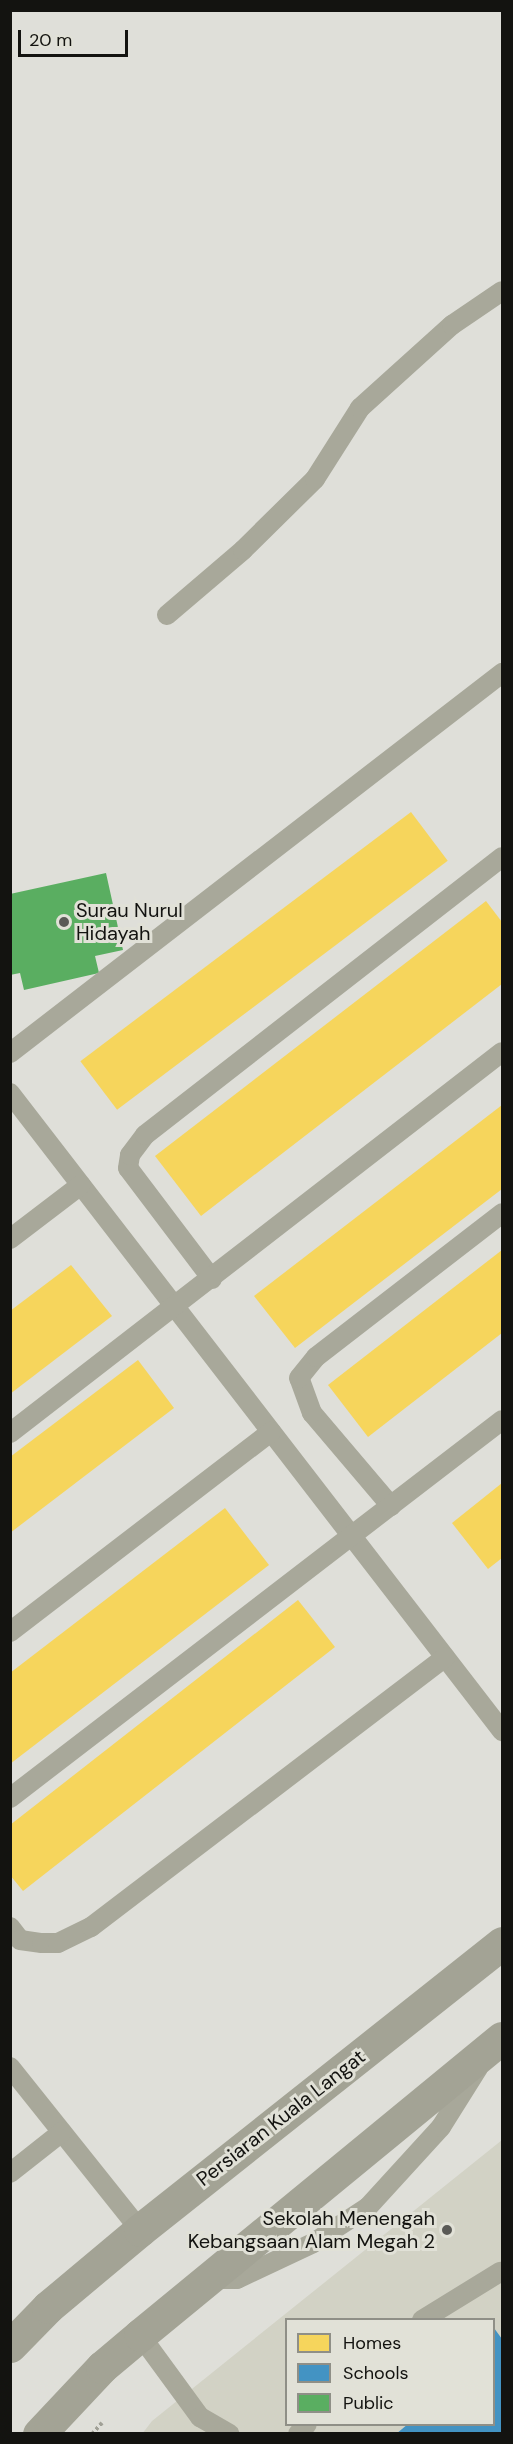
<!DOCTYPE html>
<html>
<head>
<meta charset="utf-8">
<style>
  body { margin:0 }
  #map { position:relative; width:513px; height:2444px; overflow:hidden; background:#dfdfd9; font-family:"DM Sans",sans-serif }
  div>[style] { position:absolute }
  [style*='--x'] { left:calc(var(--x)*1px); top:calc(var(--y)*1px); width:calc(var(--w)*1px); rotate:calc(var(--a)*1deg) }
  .built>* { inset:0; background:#d2d2c5 }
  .homes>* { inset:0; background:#f6d55c; transform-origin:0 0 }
  .schools>* { inset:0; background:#4393c3 }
  .public>* { inset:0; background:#5aae61 }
  .path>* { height:4px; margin-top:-2px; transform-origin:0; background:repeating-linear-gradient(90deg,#a0a096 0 3px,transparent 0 6px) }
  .service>* { height:20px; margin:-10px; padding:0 10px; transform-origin:10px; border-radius:10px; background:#a8a89a }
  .primary>* { height:33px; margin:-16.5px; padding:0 16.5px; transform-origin:16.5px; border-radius:16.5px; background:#a3a395 }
  .dots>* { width:16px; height:16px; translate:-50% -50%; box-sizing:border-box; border:3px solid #e1e1d7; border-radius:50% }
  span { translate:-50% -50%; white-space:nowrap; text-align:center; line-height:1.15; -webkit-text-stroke:6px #e1e1d7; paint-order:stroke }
  .poi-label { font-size:20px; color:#131310 }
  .left { translate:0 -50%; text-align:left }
  .right { translate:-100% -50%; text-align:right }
  .street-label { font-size:20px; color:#131310 }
  .frame { position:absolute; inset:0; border:12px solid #131310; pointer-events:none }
  .legend { position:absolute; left:285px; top:2318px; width:210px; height:108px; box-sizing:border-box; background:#e1e1d7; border:2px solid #8f8f87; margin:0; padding:8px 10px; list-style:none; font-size:18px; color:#131310 }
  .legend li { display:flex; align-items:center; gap:12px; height:30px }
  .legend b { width:30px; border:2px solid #8f8f87 }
  .scale { position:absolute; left:18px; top:30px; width:110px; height:27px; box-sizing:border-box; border:3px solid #131310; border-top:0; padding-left:8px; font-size:18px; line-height:21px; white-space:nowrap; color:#131310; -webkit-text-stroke:4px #e1e1d7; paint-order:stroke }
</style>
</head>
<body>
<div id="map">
  <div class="built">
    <div style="clip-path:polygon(evenodd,502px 2140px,502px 2433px,142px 2434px,152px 2421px,502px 2140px,286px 2320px,494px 2320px,494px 2424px,286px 2424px,286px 2320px)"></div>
  </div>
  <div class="homes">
    <div style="left:411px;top:812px;width:61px;height:414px;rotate:53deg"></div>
    <div style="clip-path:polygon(486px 901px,502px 922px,502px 984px,201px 1216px,155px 1156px)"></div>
    <div style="clip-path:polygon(502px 1105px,502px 1189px,295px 1348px,254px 1296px)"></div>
    <div style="clip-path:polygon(502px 1250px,502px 1333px,368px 1437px,328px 1385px)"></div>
    <div style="clip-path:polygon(71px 1265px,112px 1316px,10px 1394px,10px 1311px)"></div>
    <div style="clip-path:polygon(138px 1360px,174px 1408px,10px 1533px,10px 1457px)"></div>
    <div style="clip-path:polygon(502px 1483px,502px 1558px,488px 1569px,452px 1523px)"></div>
    <div style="clip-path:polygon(225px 1508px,269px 1565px,10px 1764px,10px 1673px)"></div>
    <div style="clip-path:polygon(298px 1600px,335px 1647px,23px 1891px,10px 1875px,10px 1825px)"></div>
  </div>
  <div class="schools">
    <div style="clip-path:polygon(494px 2328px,502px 2339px,502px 2434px,396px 2434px,408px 2424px,494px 2424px)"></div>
  </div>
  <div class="public">
    <div style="clip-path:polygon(106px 873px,123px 950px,95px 956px,99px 973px,24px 990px,20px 973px,10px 975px,10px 894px)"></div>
  </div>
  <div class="path">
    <div style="--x:92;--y:2434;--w:15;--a:-48"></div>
  </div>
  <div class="service">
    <div style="--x:167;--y:615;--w:100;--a:-40.5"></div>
    <div style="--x:243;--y:550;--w:101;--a:-44.6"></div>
    <div style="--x:315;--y:479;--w:84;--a:-57.6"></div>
    <div style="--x:360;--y:408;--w:124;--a:-42.1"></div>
    <div style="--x:452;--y:325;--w:60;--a:-34.2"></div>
    <div style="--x:10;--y:1053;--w:622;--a:-37.68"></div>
    <div style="--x:10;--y:1093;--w:806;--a:52.36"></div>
    <div style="--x:10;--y:1239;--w:89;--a:-37.3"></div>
    <div style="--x:212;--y:1279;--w:139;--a:-127.1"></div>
    <div style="--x:128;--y:1168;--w:13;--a:-81"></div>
    <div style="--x:130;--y:1155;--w:25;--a:-53"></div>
    <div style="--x:145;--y:1135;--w:452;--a:-37.9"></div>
    <div style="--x:10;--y:1433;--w:622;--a:-37.75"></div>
    <div style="--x:391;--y:1506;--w:122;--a:-130.3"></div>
    <div style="--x:312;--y:1413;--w:37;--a:-110"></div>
    <div style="--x:299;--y:1378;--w:27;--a:-51"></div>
    <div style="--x:316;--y:1357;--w:235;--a:-37.7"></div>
    <div style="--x:10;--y:1632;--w:329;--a:-37.5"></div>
    <div style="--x:10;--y:1798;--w:620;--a:-37.53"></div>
    <div style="--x:10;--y:1927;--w:16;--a:52"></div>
    <div style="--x:20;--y:1940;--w:22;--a:8"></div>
    <div style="--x:42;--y:1943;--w:16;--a:0"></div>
    <div style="--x:58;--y:1943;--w:37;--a:-26"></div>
    <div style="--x:91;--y:1927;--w:445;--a:-37.3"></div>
    <div style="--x:10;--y:2067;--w:208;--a:51.4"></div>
    <div style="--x:10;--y:2173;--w:66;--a:-38.3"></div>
    <div style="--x:209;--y:2279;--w:28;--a:0"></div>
    <div style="--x:237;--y:2279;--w:84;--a:-25.3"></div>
    <div style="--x:313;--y:2243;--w:66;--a:-33.2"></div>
    <div style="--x:368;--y:2207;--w:108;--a:-47.6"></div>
    <div style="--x:441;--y:2127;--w:70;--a:-57.9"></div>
    <div style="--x:422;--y:2320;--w:92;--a:-31.6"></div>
    <div style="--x:140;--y:2335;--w:102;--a:53.8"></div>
    <div style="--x:200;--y:2417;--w:34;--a:30"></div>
    <div style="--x:298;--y:2434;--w:13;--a:-48"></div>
  </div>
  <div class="primary">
    <div style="--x:10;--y:2346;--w:54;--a:-45.7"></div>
    <div style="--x:48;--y:2307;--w:120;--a:-39.9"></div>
    <div style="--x:140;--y:2230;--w:462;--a:-38.4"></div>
    <div style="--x:39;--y:2434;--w:92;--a:-46.8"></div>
    <div style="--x:102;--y:2367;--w:50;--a:-40.1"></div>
    <div style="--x:140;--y:2335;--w:468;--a:-39.4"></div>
  </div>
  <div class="dots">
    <div style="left:64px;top:922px;background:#5a5a56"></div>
    <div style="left:447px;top:2230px;background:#5a5a56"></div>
  </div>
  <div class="poi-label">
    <span class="left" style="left:76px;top:922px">Surau Nurul<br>Hidayah</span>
    <span class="right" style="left:435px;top:2230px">Sekolah Menengah<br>Kebangsaan Alam Megah 2</span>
  </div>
  <div class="street-label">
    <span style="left:281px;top:2118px;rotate:-38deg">Persiaran Kuala Langat</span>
  </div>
  <div class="frame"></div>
  <ul class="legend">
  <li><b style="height:16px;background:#f6d55c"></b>Homes</li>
  <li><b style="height:16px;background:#4393c3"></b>Schools</li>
  <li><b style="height:16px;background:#5aae61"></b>Public</li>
  </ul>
  <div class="scale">20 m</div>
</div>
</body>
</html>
